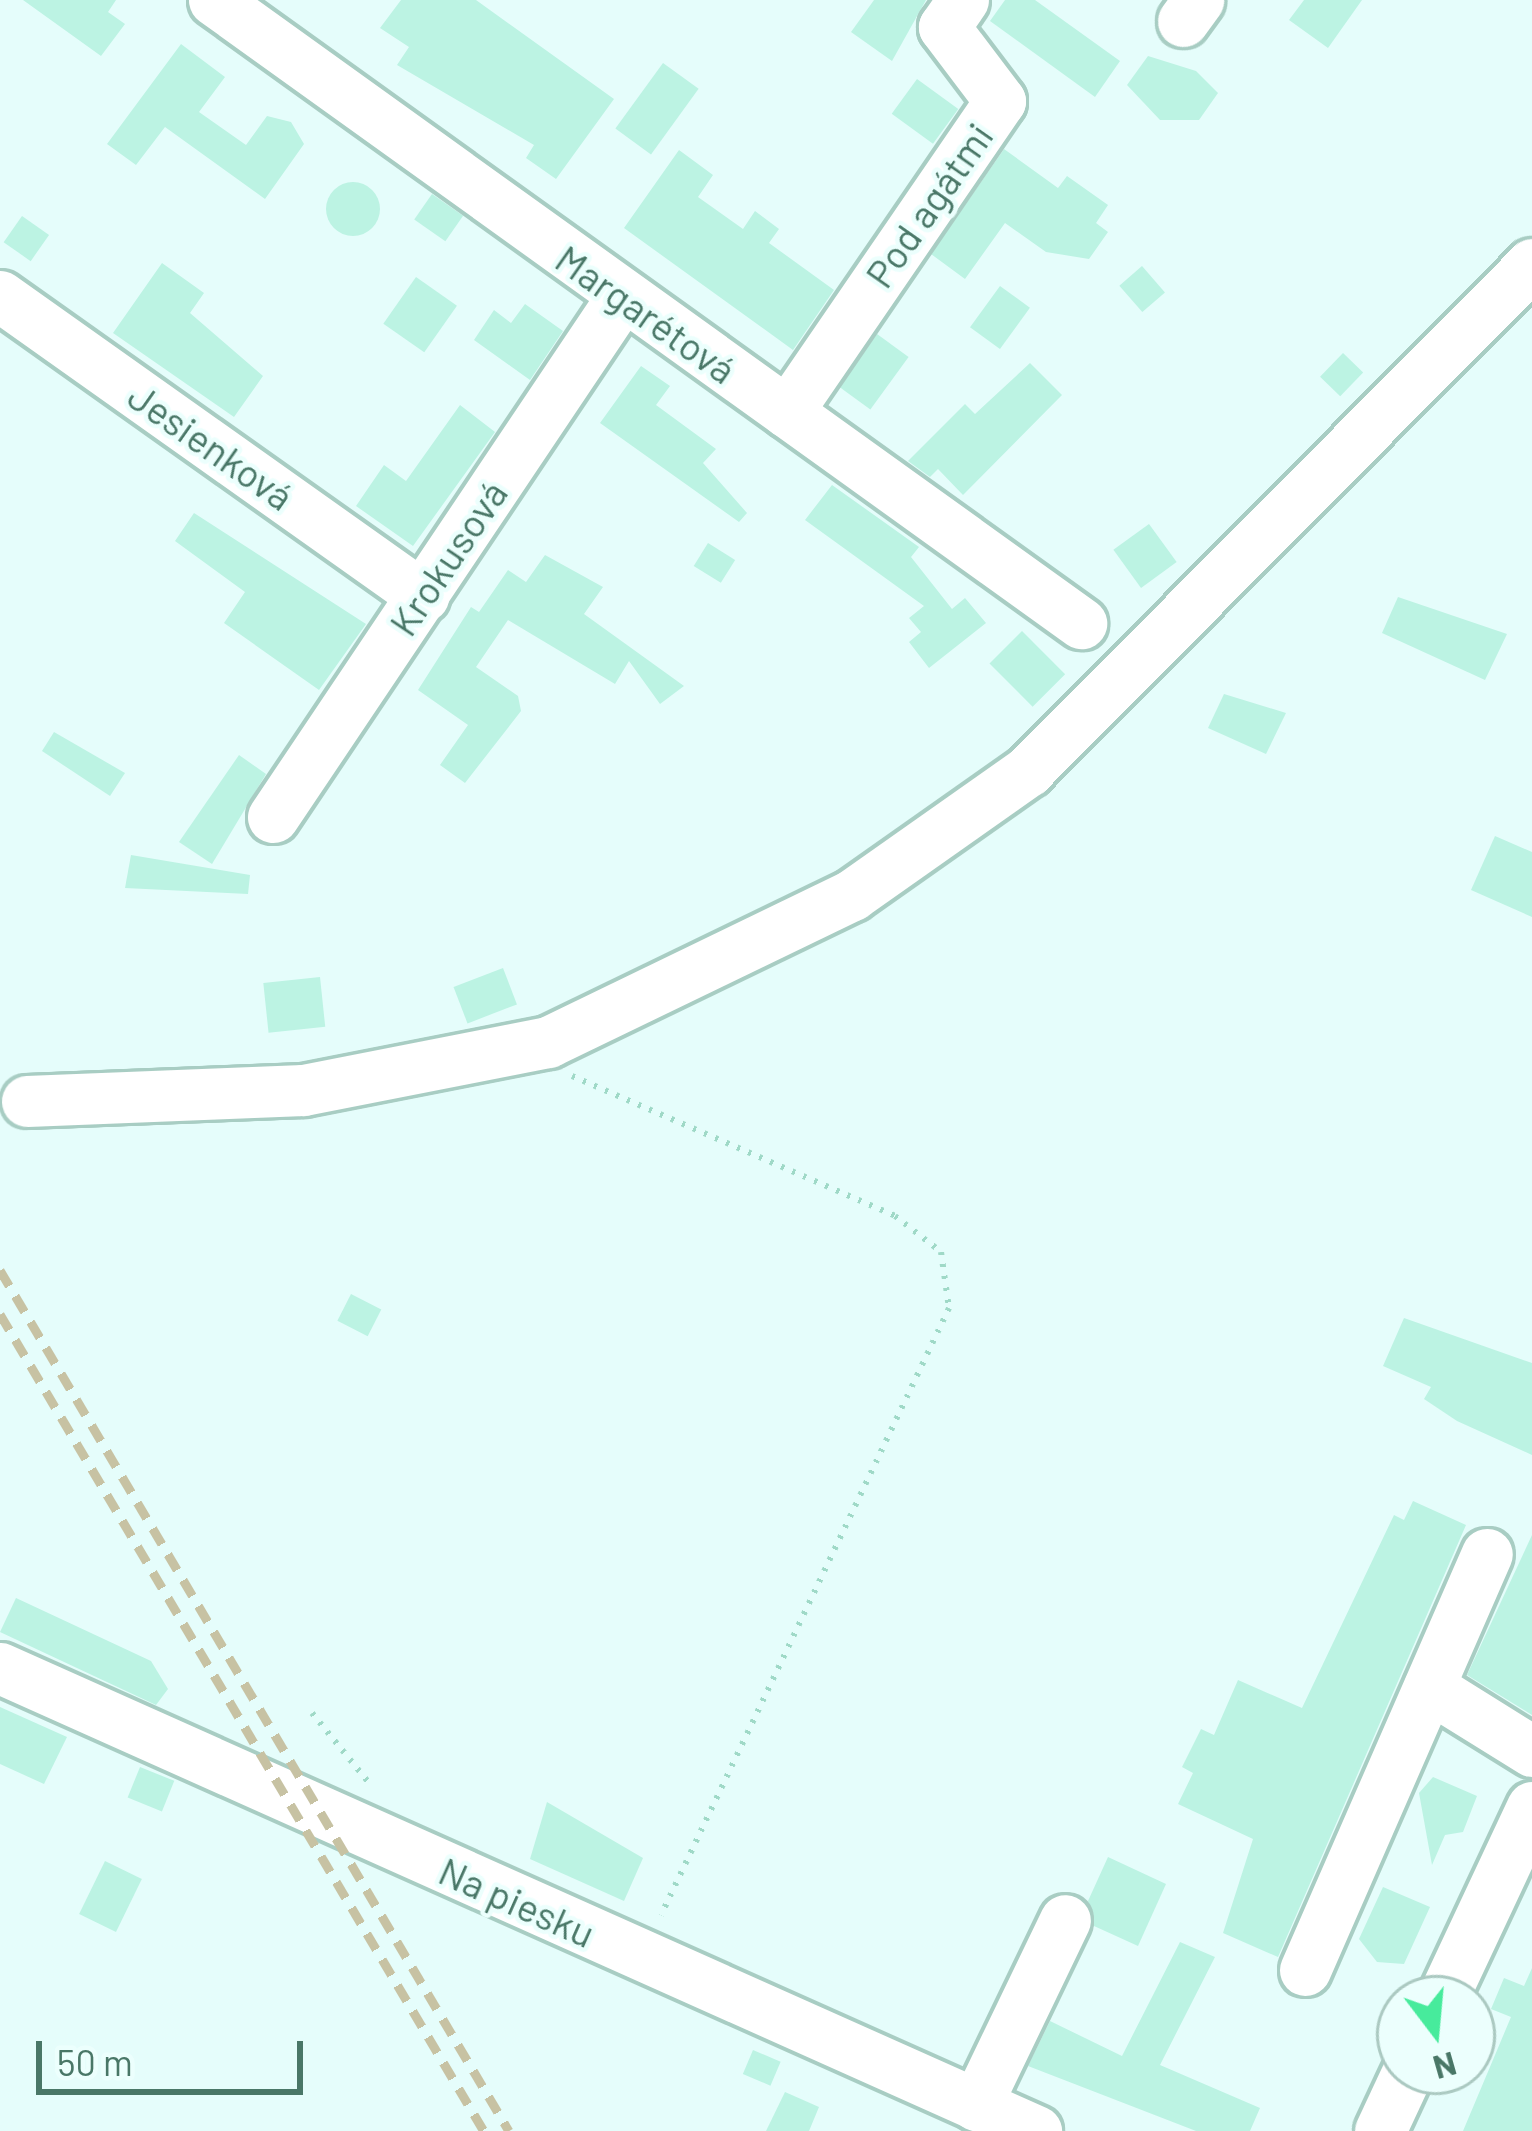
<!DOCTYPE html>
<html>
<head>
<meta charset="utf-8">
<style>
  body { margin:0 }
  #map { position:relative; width:1532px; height:2131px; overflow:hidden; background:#e5fdfb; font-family:Barlow,sans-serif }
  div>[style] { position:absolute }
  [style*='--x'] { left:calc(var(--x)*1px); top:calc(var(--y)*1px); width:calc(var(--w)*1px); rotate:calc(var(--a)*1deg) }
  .building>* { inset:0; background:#bcf3e3; transform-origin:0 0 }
  .round { border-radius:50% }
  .path>* { height:6px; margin-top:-3px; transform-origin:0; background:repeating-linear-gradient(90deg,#9fd9c7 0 3px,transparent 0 12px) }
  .roads { filter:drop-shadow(3px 0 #a8cdc3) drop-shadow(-3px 0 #a8cdc3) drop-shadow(0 3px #a8cdc3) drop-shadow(0 -3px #a8cdc3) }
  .minor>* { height:51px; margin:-25.5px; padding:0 25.5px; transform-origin:25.5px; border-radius:25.5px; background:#fff }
  .rail>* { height:9px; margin-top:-4.5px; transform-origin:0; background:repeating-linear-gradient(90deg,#c7c2a3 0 18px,transparent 0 30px) }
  span { translate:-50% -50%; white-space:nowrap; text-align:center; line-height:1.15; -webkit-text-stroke:9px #ecfffd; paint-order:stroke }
  .street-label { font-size:39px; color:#497767 }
  .north { position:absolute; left:1376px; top:1975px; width:120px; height:120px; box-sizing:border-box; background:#ecfffd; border:3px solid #abc9c1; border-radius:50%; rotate:164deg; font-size:33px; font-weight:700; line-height:48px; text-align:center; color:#497767 }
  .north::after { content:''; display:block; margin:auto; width:42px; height:54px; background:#47eb9c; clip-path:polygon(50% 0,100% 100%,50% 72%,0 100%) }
  .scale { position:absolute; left:36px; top:2041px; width:267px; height:54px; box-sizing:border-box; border:6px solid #497767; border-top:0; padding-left:15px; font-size:36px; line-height:42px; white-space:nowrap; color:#497767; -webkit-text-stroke:9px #ecfffd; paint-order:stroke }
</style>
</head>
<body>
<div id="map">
  <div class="building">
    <div style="clip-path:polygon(23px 0,116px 0,108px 12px,125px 24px,101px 56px)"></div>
    <div style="clip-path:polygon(401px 0,476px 0,614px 99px,556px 179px,526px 158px,534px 145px,397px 65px,409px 47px,380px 28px)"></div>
    <div style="clip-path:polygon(874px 0,926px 0,892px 61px,851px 32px)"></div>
    <div style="clip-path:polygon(1005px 0,1035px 0,1120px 61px,1095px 97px,990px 21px)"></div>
    <div style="clip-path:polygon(1304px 0,1362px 0,1328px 48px,1289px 20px)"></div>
    <div style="clip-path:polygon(181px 44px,225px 77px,199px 112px,246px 145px,267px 116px,291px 122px,304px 144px,265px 199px,165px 127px,136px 165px,107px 144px)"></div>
    <div style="clip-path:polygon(1148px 56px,1196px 71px,1218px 93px,1199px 120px,1160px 120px,1127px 85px)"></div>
    <div style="left:663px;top:63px;width:44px;height:81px;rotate:36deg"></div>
    <div style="left:917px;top:79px;width:51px;height:43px;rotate:36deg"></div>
    <div style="clip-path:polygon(1004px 149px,1058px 188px,1067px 176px,1108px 205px,1096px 223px,1108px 232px,1089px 259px,1046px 252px,1005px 223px,965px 279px,931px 254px)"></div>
    <div style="clip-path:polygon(679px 150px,713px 175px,698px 197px,743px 229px,755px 211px,779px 229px,769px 243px,834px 290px,793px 350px,624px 228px)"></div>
    <div class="round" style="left:326px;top:182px;width:54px;height:54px"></div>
    <div style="left:432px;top:194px;width:38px;height:31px;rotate:35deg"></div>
    <div style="left:22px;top:216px;width:33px;height:32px;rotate:35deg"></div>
    <div style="clip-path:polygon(162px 263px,204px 293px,190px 313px,263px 376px,234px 417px,113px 333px)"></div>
    <div style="left:1142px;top:266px;width:35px;height:30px;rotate:49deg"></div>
    <div style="left:416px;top:277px;width:50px;height:57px;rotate:35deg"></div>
    <div style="left:1000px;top:286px;width:37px;height:51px;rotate:36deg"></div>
    <div style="clip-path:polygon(525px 304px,563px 331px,530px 380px,474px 340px,494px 310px,511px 323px)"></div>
    <div style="left:877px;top:334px;width:39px;height:65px;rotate:36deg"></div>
    <div style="left:1343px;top:353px;width:28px;height:33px;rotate:44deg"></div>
    <div style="clip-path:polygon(1030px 363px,1062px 395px,963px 495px,938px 469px,930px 477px,908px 461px,965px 404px,975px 414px)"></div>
    <div style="clip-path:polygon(641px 366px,670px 386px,656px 405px,716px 449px,703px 463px,747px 513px,739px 522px,600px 423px)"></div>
    <div style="clip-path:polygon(460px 405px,495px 432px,413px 546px,356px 506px,384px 465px,406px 481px)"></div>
    <div style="clip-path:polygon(832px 485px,919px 547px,911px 557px,952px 609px,965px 598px,986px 623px,929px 668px,909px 642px,921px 632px,909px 618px,924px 606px,805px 520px)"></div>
    <div style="clip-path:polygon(194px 513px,366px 624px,319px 690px,224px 623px,245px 592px,175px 541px)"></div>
    <div style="left:1149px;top:524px;width:47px;height:44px;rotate:54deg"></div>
    <div style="left:708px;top:543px;width:32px;height:27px;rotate:32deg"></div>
    <div style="clip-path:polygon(545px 555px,603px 587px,584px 614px,684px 686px,660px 704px,629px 661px,615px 684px,508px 620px,476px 667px,518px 696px,521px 711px,465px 783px,440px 765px,468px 725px,418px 690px,471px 607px,479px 612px,508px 570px,526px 582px)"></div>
    <div style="clip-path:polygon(1398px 597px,1507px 634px,1485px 680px,1382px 633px)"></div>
    <div style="left:1022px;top:631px;width:61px;height:46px;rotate:45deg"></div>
    <div style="clip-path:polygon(1224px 694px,1286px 713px,1266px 754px,1208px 728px)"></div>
    <div style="clip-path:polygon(54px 732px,125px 773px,110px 796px,42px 751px)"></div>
    <div style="clip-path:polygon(239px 755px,266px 774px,212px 864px,179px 842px)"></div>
    <div style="clip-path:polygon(1495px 836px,1532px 852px,1532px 917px,1471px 890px)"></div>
    <div style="clip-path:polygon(131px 855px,250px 875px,248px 894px,125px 888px)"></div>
    <div style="left:503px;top:968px;width:39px;height:53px;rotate:69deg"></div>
    <div style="left:320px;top:977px;width:50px;height:57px;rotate:84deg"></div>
    <div style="left:351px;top:1294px;width:34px;height:30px;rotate:27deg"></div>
    <div style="clip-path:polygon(1404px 1318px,1532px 1363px,1532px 1455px,1457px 1421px,1424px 1399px,1431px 1387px,1383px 1366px)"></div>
    <div style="clip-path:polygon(1413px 1501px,1466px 1525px,1278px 1957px,1223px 1933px,1253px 1839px,1178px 1804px,1193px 1773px,1182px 1767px,1201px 1729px,1214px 1735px,1238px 1680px,1302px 1708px,1394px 1515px,1404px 1520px)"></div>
    <div style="clip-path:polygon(1532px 1535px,1532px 1715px,1467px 1675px)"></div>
    <div style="clip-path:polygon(16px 1598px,151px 1661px,168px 1689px,156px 1705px,0 1632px)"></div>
    <div style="clip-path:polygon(0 1707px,67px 1737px,44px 1784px,0 1764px)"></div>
    <div style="left:140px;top:1767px;width:37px;height:33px;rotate:22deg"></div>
    <div style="clip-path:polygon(1433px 1777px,1477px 1796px,1463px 1832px,1445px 1835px,1432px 1865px,1419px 1793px)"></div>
    <div style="clip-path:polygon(547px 1802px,643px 1858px,624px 1901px,530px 1859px)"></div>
    <div style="clip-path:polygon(1108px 1857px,1166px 1884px,1138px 1946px,1094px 1926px,1088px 1901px)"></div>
    <div style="left:105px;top:1861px;width:41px;height:59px;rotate:26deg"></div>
    <div style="clip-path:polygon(1383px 1887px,1430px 1907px,1404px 1964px,1377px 1962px,1359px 1939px)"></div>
    <div style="clip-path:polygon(1180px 1942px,1215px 1957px,1160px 2065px,1260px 2108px,1250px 2131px,1196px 2131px,1028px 2066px,1050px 2021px,1122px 2056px)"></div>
    <div style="clip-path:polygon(1532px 1968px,1532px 2131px,1463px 2131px,1511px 2017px,1491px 2009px,1504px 1978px,1524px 1986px)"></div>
    <div style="left:753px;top:2050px;width:30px;height:26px;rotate:23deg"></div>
    <div style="clip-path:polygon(785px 2092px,819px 2107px,809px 2131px,766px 2131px)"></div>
  </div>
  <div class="path">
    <div style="--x:572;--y:1076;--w:352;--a:23.4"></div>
    <div style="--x:895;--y:1216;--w:58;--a:38"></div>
    <div style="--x:941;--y:1252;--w:57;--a:81.9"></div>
    <div style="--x:949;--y:1308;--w:672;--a:115.38"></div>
    <div style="--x:312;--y:1713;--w:92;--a:50.8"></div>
  </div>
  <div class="roads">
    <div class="minor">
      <div style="--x:214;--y:0;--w:1068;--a:35.7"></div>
      <div style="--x:1183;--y:21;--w:26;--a:-54"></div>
      <div style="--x:0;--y:296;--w:519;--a:35.35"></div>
      <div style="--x:787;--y:412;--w:377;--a:-55.6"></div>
      <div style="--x:1000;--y:101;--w:93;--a:-127.1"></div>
      <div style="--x:944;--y:27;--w:33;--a:-55"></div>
      <div style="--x:273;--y:817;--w:625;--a:-56.16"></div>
      <div style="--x:27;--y:1101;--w:276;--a:-2.3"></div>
      <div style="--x:303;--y:1090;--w:250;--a:-11.1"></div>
      <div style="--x:548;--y:1042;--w:338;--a:-25.8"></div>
      <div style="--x:852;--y:895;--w:215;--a:-35.2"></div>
      <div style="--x:1028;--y:771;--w:715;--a:-45.17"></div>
      <div style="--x:0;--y:1668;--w:1135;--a:24.08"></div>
      <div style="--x:1429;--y:1687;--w:121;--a:31.9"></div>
      <div style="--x:1305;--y:1970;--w:454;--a:-66.4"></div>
      <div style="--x:1442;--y:1999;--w:212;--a:-64.9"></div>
      <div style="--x:976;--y:2105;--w:205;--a:-64.3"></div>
      <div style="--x:1380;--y:2131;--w:66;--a:-65"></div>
    </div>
  </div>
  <div class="rail">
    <div style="--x:0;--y:1270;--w:1000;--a:59.41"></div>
    <div style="--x:0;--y:1314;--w:950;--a:59.36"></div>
  </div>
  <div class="street-label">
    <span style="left:929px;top:205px;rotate:-55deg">Pod agátmi</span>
    <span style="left:646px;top:314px;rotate:35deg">Margarétová</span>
    <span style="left:211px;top:446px;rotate:35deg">Jesienková</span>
    <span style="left:448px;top:558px;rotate:-56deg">Krokusová</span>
    <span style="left:517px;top:1902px;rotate:24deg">Na piesku</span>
  </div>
  <div class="north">N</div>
  <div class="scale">50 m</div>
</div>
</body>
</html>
